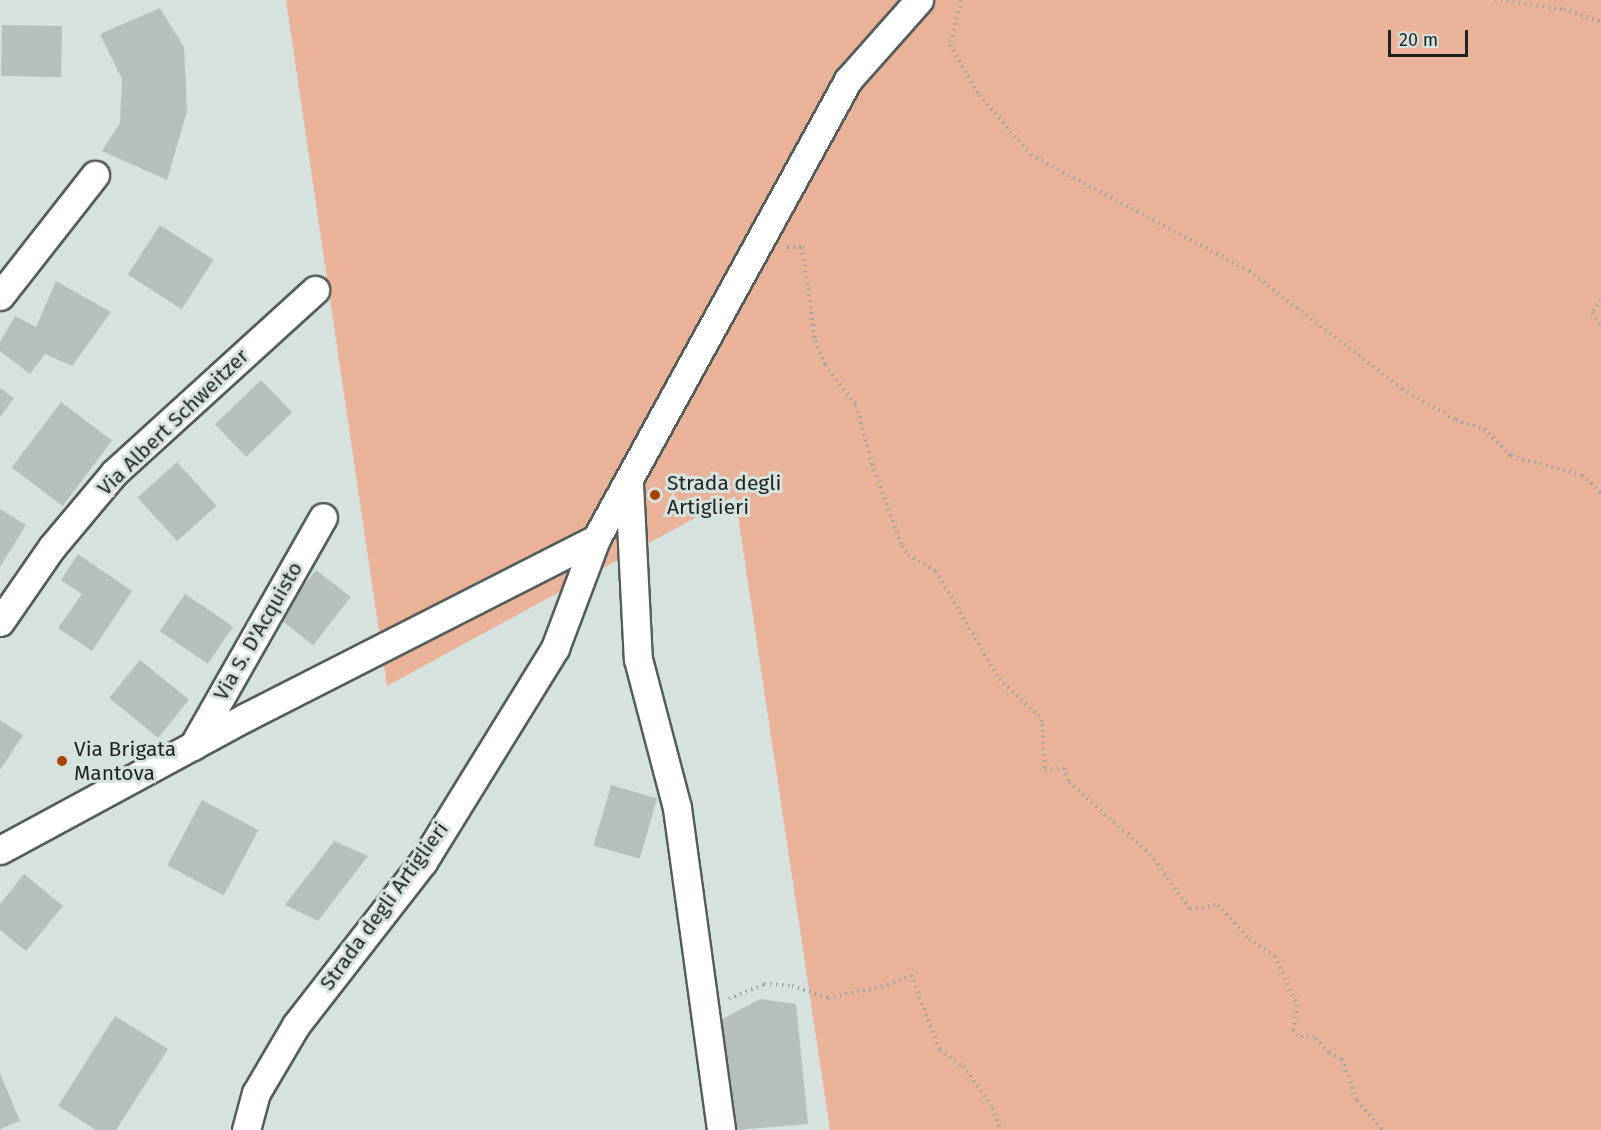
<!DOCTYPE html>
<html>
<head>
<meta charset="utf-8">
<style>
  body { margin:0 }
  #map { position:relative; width:1601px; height:1130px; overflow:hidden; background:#d6e2de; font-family:"Fira Sans",sans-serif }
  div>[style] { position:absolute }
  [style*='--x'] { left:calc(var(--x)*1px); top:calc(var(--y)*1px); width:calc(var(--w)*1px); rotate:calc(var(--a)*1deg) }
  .green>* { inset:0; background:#e9b299 }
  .building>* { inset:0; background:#b5c0bd; transform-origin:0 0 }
  .path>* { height:4px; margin-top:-2px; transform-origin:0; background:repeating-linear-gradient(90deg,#9da6a3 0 1.5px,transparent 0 6px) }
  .roads { filter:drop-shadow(2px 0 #535d5a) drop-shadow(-2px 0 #535d5a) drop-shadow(0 2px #535d5a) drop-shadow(0 -2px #535d5a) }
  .street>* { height:27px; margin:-13.5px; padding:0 13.5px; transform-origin:13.5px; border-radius:13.5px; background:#fff }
  .dots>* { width:16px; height:16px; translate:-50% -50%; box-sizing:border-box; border:3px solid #d6e2de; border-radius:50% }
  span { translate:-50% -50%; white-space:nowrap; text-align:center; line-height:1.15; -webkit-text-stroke:6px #d6e2de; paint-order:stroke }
  .street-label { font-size:21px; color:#1e2321 }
  .poi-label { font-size:21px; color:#1e2321 }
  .left { translate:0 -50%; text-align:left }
  .scale { position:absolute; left:1388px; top:30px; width:80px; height:27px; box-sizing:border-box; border:3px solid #1e2321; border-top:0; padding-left:8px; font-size:18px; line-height:21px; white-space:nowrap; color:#1e2321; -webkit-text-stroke:4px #d6e2de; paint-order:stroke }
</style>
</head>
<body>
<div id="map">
  <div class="green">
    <div style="clip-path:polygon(286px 0,1601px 0,1601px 1130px,830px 1130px,735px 496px,387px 686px)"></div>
  </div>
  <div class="building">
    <div style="clip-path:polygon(160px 8px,184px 47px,187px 111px,167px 180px,102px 151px,120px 123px,122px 79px,100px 34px)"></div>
    <div style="left:2px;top:25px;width:60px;height:51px;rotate:1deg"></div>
    <div style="left:160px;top:225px;width:64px;height:59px;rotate:33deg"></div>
    <div style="clip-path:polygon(56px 281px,111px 312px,72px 366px,45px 354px,30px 374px,0 351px,0 342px,15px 316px,36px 327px)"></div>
    <div style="left:261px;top:380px;width:45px;height:64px;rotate:46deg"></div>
    <div style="clip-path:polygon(0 388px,14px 398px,0 417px)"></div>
    <div style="left:61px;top:402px;width:64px;height:82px;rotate:37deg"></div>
    <div style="left:177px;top:462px;width:59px;height:53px;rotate:48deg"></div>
    <div style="clip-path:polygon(0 509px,26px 525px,0 567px)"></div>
    <div style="clip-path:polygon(78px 554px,132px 591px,92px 651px,58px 628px,82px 594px,61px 580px)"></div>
    <div style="left:316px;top:570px;width:44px;height:61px;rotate:38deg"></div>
    <div style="left:185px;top:594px;width:58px;height:45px;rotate:34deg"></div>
    <div style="left:140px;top:660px;width:63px;height:49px;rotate:39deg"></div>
    <div style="clip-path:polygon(0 720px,23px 735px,0 770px)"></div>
    <div style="left:611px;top:785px;width:48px;height:63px;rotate:16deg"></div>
    <div style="left:202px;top:800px;width:64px;height:74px;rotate:28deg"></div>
    <div style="clip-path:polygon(334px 841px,368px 856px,318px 921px,285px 905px)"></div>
    <div style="clip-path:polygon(24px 874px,63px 906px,26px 951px,0 930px,0 904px)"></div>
    <div style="clip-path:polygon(760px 999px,796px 1004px,808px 1124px,736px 1130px,717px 1022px)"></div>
    <div style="clip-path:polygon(115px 1016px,168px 1049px,116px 1130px,96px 1130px,58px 1106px)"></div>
    <div style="clip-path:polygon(0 1073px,20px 1121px,0 1129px)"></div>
  </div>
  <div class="path">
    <div style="--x:961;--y:0;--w:46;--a:103.7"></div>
    <div style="--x:950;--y:45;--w:58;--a:59.9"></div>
    <div style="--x:979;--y:95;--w:79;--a:49.1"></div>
    <div style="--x:1031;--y:155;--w:247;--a:28"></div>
    <div style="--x:1249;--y:271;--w:193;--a:37.6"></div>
    <div style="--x:1402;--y:389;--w:62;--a:29.9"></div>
    <div style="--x:1456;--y:420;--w:29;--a:18"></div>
    <div style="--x:1484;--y:429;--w:38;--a:45"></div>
    <div style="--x:1511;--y:456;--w:73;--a:15"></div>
    <div style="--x:1582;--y:475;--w:26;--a:43"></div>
    <div style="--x:1495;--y:0;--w:70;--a:7.4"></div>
    <div style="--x:1564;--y:9;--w:39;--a:19"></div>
    <div style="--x:787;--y:247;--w:15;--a:0"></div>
    <div style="--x:802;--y:247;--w:95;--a:82.1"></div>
    <div style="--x:815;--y:341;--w:26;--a:67"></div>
    <div style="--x:825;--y:365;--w:51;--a:52.2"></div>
    <div style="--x:856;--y:405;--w:61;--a:74.8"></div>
    <div style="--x:872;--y:464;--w:87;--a:69.9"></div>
    <div style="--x:902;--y:546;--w:11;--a:56"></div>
    <div style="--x:908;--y:555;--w:32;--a:30"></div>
    <div style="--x:936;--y:571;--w:125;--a:59.7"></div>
    <div style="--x:999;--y:679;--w:53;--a:42.7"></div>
    <div style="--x:1038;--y:715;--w:10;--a:61"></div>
    <div style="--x:1043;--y:724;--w:46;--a:87.5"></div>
    <div style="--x:1045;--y:770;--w:19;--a:-6"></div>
    <div style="--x:1064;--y:768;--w:15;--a:70"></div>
    <div style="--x:1069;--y:782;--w:108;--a:41.6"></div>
    <div style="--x:1150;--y:854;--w:68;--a:54"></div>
    <div style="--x:1190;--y:909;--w:28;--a:-8"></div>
    <div style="--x:1218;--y:905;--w:46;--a:47.6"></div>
    <div style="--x:1249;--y:939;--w:31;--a:33"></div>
    <div style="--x:1275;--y:956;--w:54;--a:65.8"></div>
    <div style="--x:1297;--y:1005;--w:25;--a:99"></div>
    <div style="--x:1293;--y:1030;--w:11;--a:41"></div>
    <div style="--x:1301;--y:1037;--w:15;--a:4"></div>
    <div style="--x:1316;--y:1038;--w:20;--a:49"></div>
    <div style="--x:1329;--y:1053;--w:14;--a:25"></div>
    <div style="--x:1342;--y:1059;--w:45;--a:70.3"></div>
    <div style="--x:1357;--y:1101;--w:39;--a:48"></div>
    <div style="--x:1601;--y:300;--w:16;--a:125"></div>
    <div style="--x:1592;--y:313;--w:17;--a:57"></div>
    <div style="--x:729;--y:999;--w:38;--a:-23"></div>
    <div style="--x:764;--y:984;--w:28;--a:4"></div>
    <div style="--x:792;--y:986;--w:38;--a:18"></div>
    <div style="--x:828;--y:998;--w:61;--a:-12.2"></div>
    <div style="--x:888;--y:985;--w:25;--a:-23"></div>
    <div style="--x:911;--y:975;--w:80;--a:68.9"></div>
    <div style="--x:940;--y:1050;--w:28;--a:35"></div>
    <div style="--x:963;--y:1066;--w:52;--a:54.5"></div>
    <div style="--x:993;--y:1108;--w:23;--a:72"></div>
  </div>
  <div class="roads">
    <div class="street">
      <div style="--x:0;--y:296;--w:154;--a:-51.9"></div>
      <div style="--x:629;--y:484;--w:175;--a:87.1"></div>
      <div style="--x:638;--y:659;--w:154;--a:75.3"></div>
      <div style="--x:677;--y:808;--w:325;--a:82.2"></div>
      <div style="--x:0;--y:622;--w:91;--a:-55.3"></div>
      <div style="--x:52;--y:547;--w:97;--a:-50"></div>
      <div style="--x:114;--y:473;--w:272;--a:-42.3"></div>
      <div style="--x:193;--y:746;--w:263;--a:-60.4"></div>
      <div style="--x:0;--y:850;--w:280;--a:-28.4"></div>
      <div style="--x:246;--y:717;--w:393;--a:-27"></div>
      <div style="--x:246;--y:1130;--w:38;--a:-75"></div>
      <div style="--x:256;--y:1093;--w:79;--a:-59.5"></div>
      <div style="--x:296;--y:1025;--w:207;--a:-52.1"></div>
      <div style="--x:423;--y:862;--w:251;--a:-58.3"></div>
      <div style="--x:555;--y:648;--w:116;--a:-69.4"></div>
      <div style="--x:596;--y:539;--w:524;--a:-61.23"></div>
      <div style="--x:848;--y:80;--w:107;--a:-48.4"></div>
    </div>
  </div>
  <div class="dots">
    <div style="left:655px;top:495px;background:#a64404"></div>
    <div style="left:62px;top:761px;background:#a64404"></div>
  </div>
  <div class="street-label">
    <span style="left:173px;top:422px;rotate:-44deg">Via Albert Schweitzer</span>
    <span style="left:258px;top:631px;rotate:-60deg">Via S. D'Acquisto</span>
    <span style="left:384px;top:906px;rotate:-54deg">Strada degli Artiglieri</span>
  </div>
  <div class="poi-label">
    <span class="left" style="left:667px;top:495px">Strada degli<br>Artiglieri</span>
    <span class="left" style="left:74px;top:761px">Via Brigata<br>Mantova</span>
  </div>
  <div class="scale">20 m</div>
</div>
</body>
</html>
